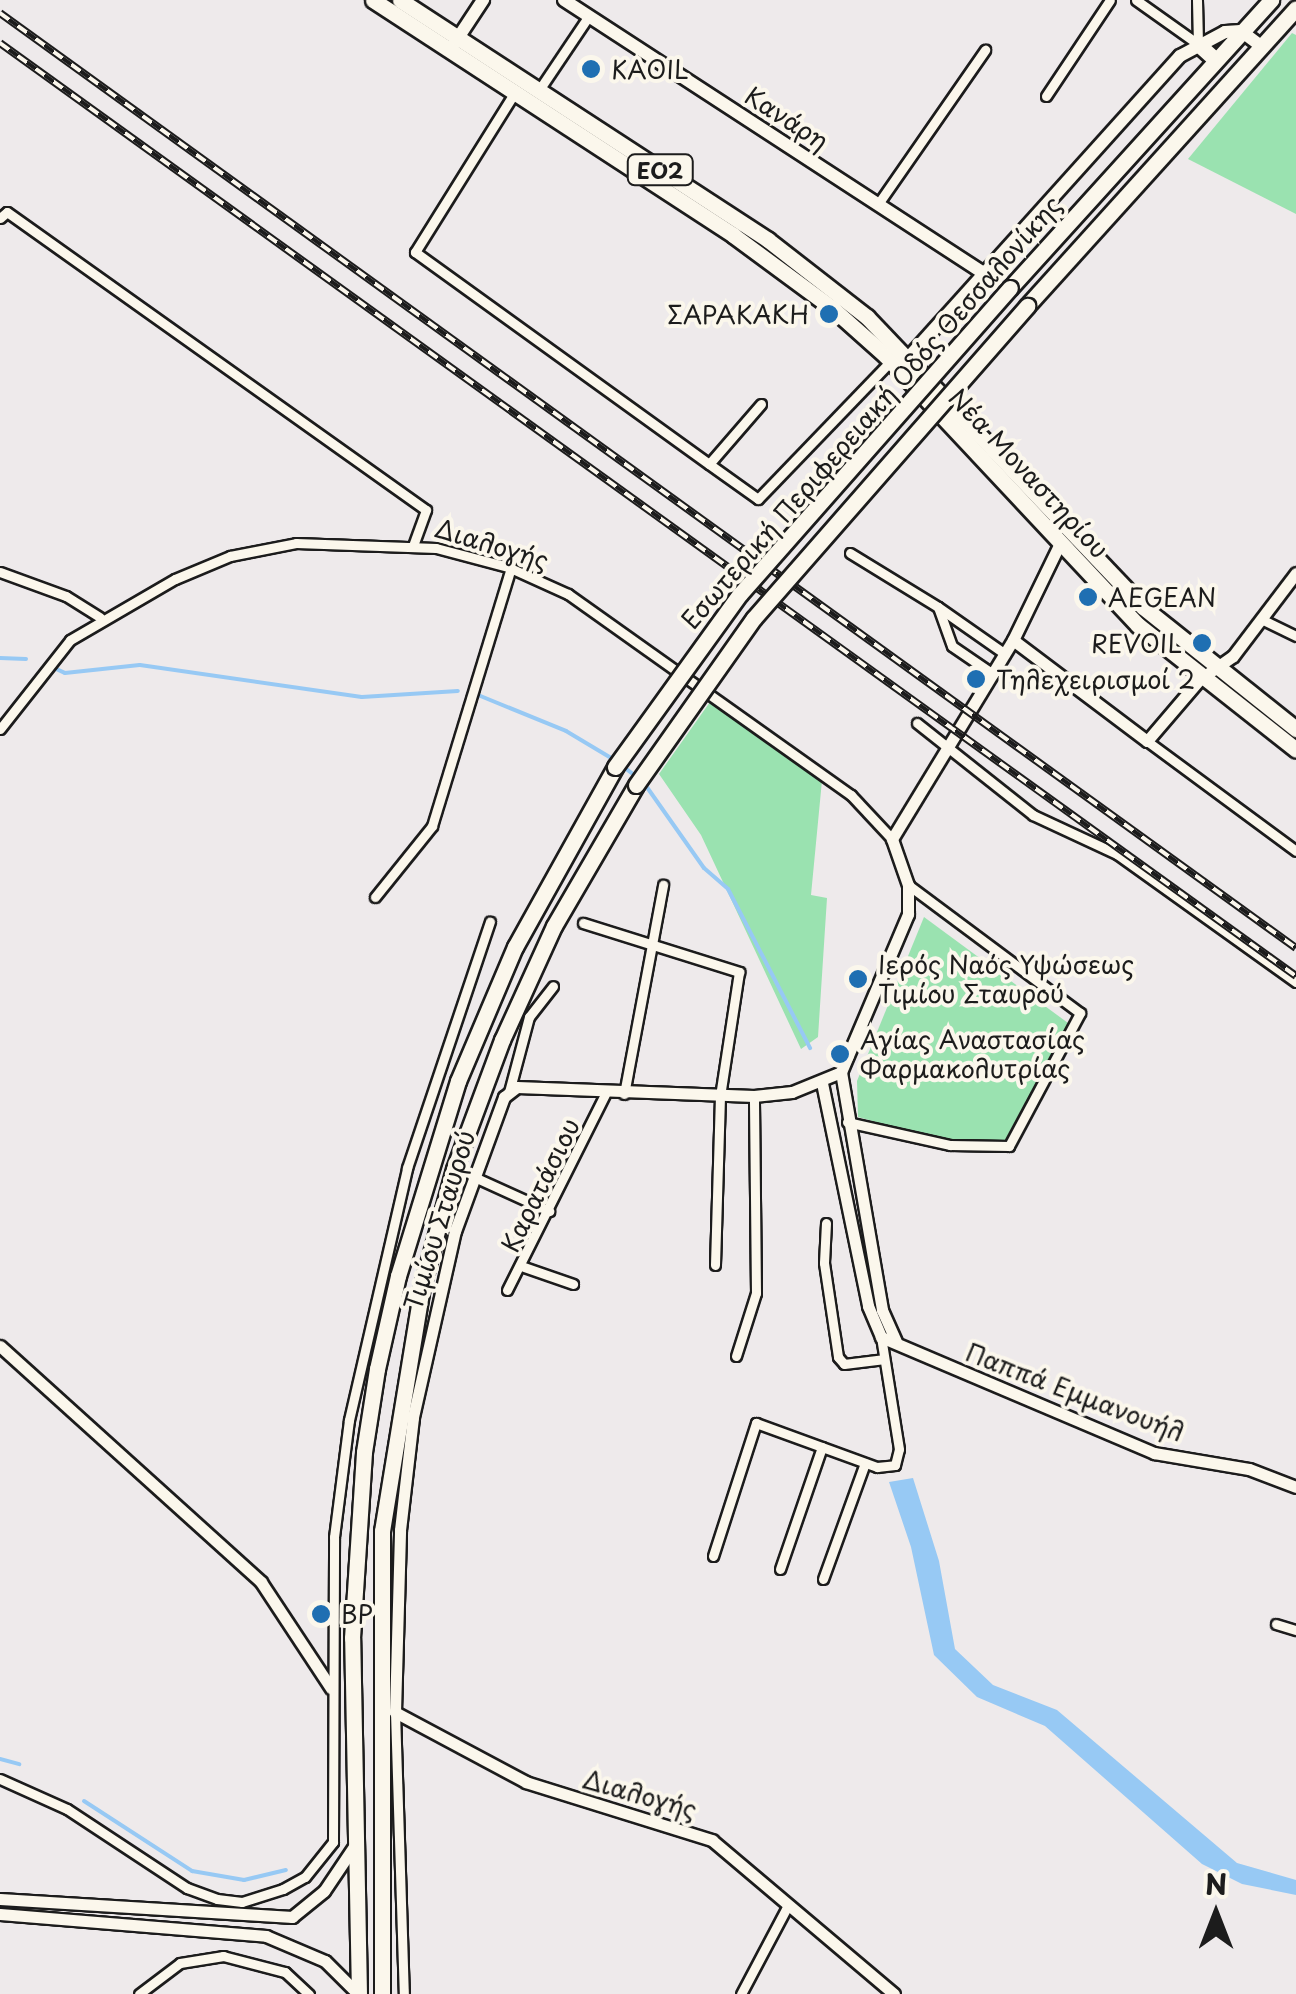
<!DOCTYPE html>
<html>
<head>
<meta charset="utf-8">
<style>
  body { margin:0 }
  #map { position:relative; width:1296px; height:1994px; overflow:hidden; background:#eeeaeb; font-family:"Playpen Sans",sans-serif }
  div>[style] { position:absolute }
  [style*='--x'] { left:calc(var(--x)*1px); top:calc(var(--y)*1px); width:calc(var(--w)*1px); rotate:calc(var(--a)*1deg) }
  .green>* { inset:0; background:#9ae2b0 }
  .water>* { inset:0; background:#97c9f4 }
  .stream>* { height:4px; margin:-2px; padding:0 2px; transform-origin:2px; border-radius:2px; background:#97c9f4 }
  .roads { filter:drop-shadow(2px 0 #1c1c1c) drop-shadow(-2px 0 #1c1c1c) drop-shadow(0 2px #1c1c1c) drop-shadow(0 -2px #1c1c1c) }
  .minor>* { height:9px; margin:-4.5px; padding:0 4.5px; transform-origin:4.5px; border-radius:4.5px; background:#fbf7ec }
  .tertiary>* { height:11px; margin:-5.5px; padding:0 5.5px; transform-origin:5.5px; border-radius:5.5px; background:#fbf7ec }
  .secondary>* { height:12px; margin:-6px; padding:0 6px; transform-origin:6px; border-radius:6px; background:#fbf7ec }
  .primary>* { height:15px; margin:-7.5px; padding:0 7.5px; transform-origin:7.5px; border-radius:7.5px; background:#fbf7ec }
  .trunk>* { height:15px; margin:-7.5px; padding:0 7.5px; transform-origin:7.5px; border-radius:7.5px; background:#fbf7ec }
  .rail>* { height:8px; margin-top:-4px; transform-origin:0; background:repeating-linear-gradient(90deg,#fbf7ec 0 11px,#1c1c1c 0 22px); box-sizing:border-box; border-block:2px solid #1c1c1c }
  .bridges { filter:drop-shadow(2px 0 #1c1c1c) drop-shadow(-2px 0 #1c1c1c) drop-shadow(0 2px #1c1c1c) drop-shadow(0 -2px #1c1c1c) }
  .trunk-bridge>* { height:15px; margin:-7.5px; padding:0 7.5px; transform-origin:7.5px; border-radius:7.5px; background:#fbf7ec }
  .dots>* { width:28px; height:28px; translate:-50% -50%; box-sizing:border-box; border:5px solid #fbf7ec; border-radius:50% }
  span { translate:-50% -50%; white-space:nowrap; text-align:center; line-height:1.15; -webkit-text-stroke:8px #fbf7ec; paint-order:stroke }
  .shield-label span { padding:2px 8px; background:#fbf7ec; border:2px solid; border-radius:8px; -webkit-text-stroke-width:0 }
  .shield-label { font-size:22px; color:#1c1c1c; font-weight:700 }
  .poi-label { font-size:25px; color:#1c1c1c }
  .left { translate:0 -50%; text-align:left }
  .right { translate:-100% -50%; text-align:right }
  .street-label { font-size:25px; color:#1c1c1c }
  .north { position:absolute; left:1166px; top:1864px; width:100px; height:100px; -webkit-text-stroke:8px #fbf7ec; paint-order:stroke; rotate:0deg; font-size:28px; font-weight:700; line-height:40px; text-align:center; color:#1c1c1c }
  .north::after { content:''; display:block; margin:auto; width:35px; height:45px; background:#1c1c1c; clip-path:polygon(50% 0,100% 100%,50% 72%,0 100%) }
</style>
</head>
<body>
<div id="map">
  <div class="green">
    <div style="clip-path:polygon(1292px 33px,1296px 35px,1296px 214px,1188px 159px)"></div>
    <div style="clip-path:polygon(715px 695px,823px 770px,811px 895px,827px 898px,818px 1037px,801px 1049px,701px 835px,659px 774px)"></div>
    <div style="clip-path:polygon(924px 917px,1068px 1023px,1007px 1144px,934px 1138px,858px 1117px,857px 1081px)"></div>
  </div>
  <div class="water">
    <div style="clip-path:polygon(913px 1478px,939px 1561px,955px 1649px,993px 1685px,1057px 1710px,1237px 1863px,1296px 1880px,1296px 1895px,1242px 1884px,1202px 1864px,1045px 1726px,977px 1697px,934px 1655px,911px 1547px,889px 1482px)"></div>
  </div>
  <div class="stream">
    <div style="--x:0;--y:658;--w:26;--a:2"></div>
    <div style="--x:52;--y:667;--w:14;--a:25"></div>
    <div style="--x:65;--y:673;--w:75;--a:-6.1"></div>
    <div style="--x:140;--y:665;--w:224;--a:8.2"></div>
    <div style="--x:362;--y:697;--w:96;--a:-3.6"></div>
    <div style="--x:478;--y:695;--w:95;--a:22.2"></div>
    <div style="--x:566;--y:731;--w:55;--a:30.8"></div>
    <div style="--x:621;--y:765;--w:20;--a:37"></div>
    <div style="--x:644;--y:783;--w:104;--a:54.8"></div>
    <div style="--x:704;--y:868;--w:32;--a:41"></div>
    <div style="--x:728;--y:889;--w:179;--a:62.7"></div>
    <div style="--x:0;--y:1759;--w:20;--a:15"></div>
    <div style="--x:84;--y:1801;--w:129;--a:32.9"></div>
    <div style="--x:192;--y:1871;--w:53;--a:9.8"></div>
    <div style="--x:244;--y:1880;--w:43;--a:-13.4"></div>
  </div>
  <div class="roads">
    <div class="minor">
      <div style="--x:1136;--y:0;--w:76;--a:35.4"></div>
      <div style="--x:1197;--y:0;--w:44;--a:88.7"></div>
      <div style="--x:539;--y:90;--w:88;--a:-56.1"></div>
      <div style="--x:515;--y:92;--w:189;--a:122"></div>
      <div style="--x:415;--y:252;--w:362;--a:35.8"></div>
      <div style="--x:1046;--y:96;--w:115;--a:-56.3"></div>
      <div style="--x:878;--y:204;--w:188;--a:-55.2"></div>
      <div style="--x:0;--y:218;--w:9;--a:-41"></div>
      <div style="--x:7;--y:212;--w:514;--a:35.42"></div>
      <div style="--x:426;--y:510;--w:37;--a:110"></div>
      <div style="--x:761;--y:404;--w:79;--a:130.9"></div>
      <div style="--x:709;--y:464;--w:60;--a:35.5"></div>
      <div style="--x:758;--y:499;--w:192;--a:-46.1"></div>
      <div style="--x:850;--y:553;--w:103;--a:31.5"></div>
      <div style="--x:938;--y:607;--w:41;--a:70.3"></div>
      <div style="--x:952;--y:646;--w:50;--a:34.3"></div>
      <div style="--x:0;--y:572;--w:70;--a:20"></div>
      <div style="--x:66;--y:596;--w:40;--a:32"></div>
      <div style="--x:938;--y:607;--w:82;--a:35"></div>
      <div style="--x:1261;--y:619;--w:39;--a:26"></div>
      <div style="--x:917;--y:723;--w:148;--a:38.4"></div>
      <div style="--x:1033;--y:815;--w:93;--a:24.9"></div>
      <div style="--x:1117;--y:854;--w:220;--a:35.6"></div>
      <div style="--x:0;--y:729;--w:113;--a:-51.8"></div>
      <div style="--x:70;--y:640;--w:121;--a:-30.2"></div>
      <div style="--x:175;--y:579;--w:60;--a:-22.7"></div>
      <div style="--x:230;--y:556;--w:67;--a:-11.1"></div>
      <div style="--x:296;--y:543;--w:140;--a:2"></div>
      <div style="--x:436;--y:548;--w:74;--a:14.8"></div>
      <div style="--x:508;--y:567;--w:66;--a:24.2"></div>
      <div style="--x:568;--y:594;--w:347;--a:35.4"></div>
      <div style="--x:851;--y:795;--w:60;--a:47"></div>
      <div style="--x:1147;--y:741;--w:185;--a:36.4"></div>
      <div style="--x:375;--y:897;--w:91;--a:-51.2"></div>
      <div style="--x:432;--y:826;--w:270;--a:-73"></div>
      <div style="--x:583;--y:923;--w:164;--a:17.4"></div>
      <div style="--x:739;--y:972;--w:125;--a:98.7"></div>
      <div style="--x:720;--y:1096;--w:169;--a:91.7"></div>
      <div style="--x:509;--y:1092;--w:78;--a:-75.1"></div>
      <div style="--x:529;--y:1017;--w:39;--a:-52"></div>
      <div style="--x:624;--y:1094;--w:213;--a:-79.4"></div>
      <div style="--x:847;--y:1122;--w:106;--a:12.6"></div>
      <div style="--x:950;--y:1145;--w:59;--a:1"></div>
      <div style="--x:1009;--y:1146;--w:151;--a:-61.9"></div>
      <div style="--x:1080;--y:1013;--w:214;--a:-143.3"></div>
      <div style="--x:472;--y:1176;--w:85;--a:24.4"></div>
      <div style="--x:826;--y:1223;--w:40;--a:92.9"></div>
      <div style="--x:824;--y:1263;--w:95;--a:81.5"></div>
      <div style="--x:838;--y:1357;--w:9;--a:49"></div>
      <div style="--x:844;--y:1364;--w:39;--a:-7"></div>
      <div style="--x:524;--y:1267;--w:52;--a:19.1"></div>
      <div style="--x:507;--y:1290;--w:219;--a:-63.4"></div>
      <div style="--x:736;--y:1356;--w:66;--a:-72.4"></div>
      <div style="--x:756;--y:1293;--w:197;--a:-90.6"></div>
      <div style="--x:713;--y:1556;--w:140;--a:-72.1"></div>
      <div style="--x:756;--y:1423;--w:129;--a:20"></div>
      <div style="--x:877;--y:1467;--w:18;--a:-6"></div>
      <div style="--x:895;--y:1465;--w:16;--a:-76"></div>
      <div style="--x:899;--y:1449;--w:113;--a:-99.1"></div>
      <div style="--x:780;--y:1569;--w:129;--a:-71"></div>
      <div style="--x:823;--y:1579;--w:123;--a:-70.1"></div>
      <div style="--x:1276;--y:1624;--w:21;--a:17"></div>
      <div style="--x:395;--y:1712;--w:282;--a:88.2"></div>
      <div style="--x:0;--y:1779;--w:73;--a:24.1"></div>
      <div style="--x:67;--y:1809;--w:144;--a:33.4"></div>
      <div style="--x:187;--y:1888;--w:32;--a:20"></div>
      <div style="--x:217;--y:1899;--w:25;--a:7"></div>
      <div style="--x:242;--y:1902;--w:43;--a:-17.6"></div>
      <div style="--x:283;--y:1889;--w:25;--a:-29"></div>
      <div style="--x:305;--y:1877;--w:45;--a:-51.3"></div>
      <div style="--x:333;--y:1842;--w:305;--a:-89.8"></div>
      <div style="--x:334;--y:1537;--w:118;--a:-82.7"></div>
      <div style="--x:349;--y:1420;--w:259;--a:-77"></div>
      <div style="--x:407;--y:1168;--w:260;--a:-71.4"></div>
      <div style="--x:139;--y:1994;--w:51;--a:-37.1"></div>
      <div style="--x:180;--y:1963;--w:44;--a:-9.2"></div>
      <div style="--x:223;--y:1956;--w:64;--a:14.5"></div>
      <div style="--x:285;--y:1972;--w:33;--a:43"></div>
      <div style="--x:741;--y:1994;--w:98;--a:-62.1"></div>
    </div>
    <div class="tertiary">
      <div style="--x:1013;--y:640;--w:108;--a:-64.1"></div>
      <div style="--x:841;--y:1072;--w:242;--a:80.2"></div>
      <div style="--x:882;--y:1310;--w:34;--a:66"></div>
      <div style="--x:822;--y:1083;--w:228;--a:78.3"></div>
      <div style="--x:868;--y:1306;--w:34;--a:67"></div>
      <div style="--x:881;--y:1337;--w:297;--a:23"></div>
      <div style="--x:1154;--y:1453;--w:96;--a:9.6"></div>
      <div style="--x:1249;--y:1469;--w:50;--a:21"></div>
      <div style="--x:0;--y:1346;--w:352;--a:42.1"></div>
      <div style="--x:261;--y:1582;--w:127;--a:56.6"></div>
      <div style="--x:0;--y:1899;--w:293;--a:3.5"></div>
      <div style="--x:292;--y:1917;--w:41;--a:-39.1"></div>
      <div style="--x:324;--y:1891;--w:55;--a:-56"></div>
      <div style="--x:0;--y:1914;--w:267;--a:4.7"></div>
      <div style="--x:266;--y:1936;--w:64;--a:23"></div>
      <div style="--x:325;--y:1961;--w:47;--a:45"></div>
      <div style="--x:894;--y:1994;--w:238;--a:-139.8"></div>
      <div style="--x:712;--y:1840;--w:195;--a:-162.7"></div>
      <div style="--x:526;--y:1782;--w:149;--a:-151.9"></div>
      <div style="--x:395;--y:1712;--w:182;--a:-88.4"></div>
      <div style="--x:400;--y:1530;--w:114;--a:-83.4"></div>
      <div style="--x:413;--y:1417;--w:191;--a:-77.3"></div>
      <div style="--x:455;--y:1231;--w:143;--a:-69.9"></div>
      <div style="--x:504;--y:1097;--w:16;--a:-38"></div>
      <div style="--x:517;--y:1087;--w:237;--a:2.2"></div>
      <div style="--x:754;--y:1096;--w:38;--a:-6"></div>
      <div style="--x:792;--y:1092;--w:53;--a:-22.2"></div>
      <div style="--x:841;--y:1072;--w:172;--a:-67"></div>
      <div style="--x:908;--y:914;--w:29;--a:-90"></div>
      <div style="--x:908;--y:885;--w:49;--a:-109.2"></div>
      <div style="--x:892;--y:839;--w:233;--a:-58.7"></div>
      <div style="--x:1013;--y:640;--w:168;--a:37"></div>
      <div style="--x:1147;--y:741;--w:82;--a:-49.5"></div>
      <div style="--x:1200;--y:679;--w:40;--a:-34.9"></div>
      <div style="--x:1233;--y:656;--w:104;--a:-52.8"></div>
    </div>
    <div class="secondary">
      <div style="--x:564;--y:0;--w:502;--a:33.06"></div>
      <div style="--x:454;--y:44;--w:53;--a:-56.6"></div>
      <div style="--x:909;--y:357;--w:405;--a:-48"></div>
      <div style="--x:1180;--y:56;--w:51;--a:-28.1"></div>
      <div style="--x:1225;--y:32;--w:16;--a:-4"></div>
      <div style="--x:1241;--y:31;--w:25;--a:37"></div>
    </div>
    <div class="primary">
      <div style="--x:373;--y:0;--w:430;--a:33.1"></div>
      <div style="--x:733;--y:235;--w:123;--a:36.4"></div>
      <div style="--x:832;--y:308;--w:72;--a:41.6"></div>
      <div style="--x:886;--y:356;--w:369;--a:46.9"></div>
      <div style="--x:1138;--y:625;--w:201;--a:38.3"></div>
      <div style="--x:400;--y:0;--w:439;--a:33.1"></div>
      <div style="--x:768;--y:240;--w:125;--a:37.9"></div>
      <div style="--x:867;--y:317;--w:400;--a:46.4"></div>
      <div style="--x:1143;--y:607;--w:196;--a:38.6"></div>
    </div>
    <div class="trunk">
      <div style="--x:1198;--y:44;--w:24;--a:42"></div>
      <div style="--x:1010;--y:288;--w:389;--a:-47.8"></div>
      <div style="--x:1027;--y:306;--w:401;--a:-47.9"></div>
      <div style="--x:359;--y:1994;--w:356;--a:-91.1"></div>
      <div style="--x:352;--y:1638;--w:186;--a:-86.3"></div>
      <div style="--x:364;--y:1452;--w:84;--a:-81.1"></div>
      <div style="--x:377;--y:1369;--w:95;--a:-77.3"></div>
      <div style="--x:398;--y:1276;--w:204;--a:-72.9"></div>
      <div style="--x:458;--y:1081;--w:146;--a:-67"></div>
      <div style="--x:515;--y:947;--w:206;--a:-60.9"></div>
      <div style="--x:382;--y:1994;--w:463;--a:-90"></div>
      <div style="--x:382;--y:1531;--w:248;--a:-80.7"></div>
      <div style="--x:422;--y:1286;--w:121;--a:-74.7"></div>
      <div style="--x:454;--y:1169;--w:138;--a:-69.6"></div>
      <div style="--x:502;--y:1040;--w:125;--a:-65.5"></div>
      <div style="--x:554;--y:926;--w:163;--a:-59.8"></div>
    </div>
  </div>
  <div class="rail">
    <div style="--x:0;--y:13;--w:1598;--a:35.81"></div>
    <div style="--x:0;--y:43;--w:1597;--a:35.75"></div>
  </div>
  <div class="bridges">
    <div class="trunk-bridge">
      <div style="--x:615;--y:767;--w:213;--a:-54.2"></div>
      <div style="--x:740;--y:594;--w:408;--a:-48.6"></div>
      <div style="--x:636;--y:785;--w:204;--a:-54.8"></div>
      <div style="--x:754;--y:618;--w:415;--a:-48.8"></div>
    </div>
  </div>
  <div class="dots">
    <div style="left:591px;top:69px;background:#1f6fb2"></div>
    <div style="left:829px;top:314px;background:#1f6fb2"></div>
    <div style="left:1088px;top:597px;background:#1f6fb2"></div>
    <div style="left:1202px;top:643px;background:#1f6fb2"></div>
    <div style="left:976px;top:679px;background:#1f6fb2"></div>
    <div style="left:858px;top:979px;background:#1f6fb2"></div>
    <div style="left:840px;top:1054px;background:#1f6fb2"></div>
    <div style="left:321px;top:1614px;background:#1f6fb2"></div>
  </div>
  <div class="shield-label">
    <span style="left:660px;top:170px">ΕΟ2</span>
  </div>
  <div class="poi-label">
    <span class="left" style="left:611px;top:69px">KAOIL</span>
    <span class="right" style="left:809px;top:314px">ΣΑΡΑΚΑΚΗ</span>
    <span class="left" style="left:1108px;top:597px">AEGEAN</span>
    <span class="right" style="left:1182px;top:643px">REVOIL</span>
    <span class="left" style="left:996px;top:679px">Τηλεχειρισμοί 2</span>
    <span class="left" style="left:878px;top:979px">Ιερός Ναός Υψώσεως<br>Τιμίου Σταυρού</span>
    <span class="left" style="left:860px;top:1054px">Αγίας Αναστασίας<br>Φαρμακολυτρίας</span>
    <span class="left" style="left:341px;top:1614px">BP</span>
  </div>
  <div class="street-label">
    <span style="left:787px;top:118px;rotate:33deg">Κανάρη</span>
    <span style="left:871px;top:412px;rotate:-49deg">Εσωτερική Περιφερειακή Οδός Θεσσαλονίκης</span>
    <span style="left:1029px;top:473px;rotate:47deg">Νέα Μοναστηρίου</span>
    <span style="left:492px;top:544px;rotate:17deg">Διαλογής</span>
    <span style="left:540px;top:1185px;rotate:-64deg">Καρατάσιου</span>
    <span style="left:439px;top:1220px;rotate:-73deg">Τιμίου Σταυρού</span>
    <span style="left:1075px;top:1392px;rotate:21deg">Παππά Εμμανουήλ</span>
    <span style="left:640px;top:1794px;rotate:16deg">Διαλογής</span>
  </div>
  <div class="north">N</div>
</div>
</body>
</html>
